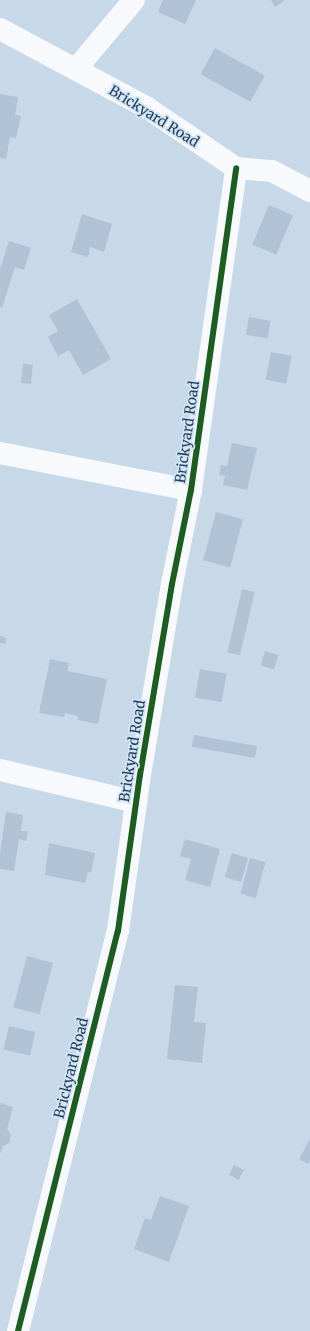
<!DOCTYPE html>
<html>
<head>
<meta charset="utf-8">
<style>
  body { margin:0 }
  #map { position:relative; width:310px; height:1331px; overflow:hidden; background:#c7d8e9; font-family:Merriweather,serif }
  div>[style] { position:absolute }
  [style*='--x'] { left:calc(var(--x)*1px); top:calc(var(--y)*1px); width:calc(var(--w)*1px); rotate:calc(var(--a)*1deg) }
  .building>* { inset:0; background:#b0c2d5; transform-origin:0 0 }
  .minor>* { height:22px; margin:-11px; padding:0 11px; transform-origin:11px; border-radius:11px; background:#f7f9fc }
  .cycleway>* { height:6px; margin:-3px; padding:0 3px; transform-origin:3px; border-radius:3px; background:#1b5e20 }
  span { translate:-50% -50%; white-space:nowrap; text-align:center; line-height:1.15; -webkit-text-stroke:3.5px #cfe5fa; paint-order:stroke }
  .street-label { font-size:14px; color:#263c51 }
</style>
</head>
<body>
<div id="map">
  <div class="building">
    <div style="clip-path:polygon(163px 0,196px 0,185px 24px,158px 12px)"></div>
    <div style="clip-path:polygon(271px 0,285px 0,275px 7px)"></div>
    <div style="left:215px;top:48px;width:57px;height:30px;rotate:29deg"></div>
    <div style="clip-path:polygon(0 94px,18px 97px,15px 115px,21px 116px,16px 138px,10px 137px,6px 159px,0 158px)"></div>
    <div style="left:269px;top:205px;width:26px;height:43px;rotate:23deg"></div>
    <div style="clip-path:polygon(82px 214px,112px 224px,104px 252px,90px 247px,88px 257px,71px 252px)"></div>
    <div style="clip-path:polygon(9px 241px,31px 248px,24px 270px,15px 267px,2px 308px,0 307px,0 269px)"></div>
    <div style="clip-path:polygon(77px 299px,111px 359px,83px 375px,69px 350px,58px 356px,48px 337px,58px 331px,49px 315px)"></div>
    <div style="left:249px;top:317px;width:22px;height:18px;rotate:10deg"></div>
    <div style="left:271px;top:352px;width:21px;height:28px;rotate:11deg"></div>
    <div style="left:23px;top:364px;width:10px;height:19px;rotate:6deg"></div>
    <div style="clip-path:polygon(232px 443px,257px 448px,247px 490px,223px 485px,225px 476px,219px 475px,221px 465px,227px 466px)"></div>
    <div style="left:216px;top:512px;width:28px;height:50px;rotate:15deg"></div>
    <div style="left:242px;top:589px;width:13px;height:65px;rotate:13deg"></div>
    <div style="clip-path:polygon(0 636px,7px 638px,5px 644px,0 643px)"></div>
    <div style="left:265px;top:651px;width:14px;height:15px;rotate:17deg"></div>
    <div style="clip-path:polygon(50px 659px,69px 663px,67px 671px,107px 679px,98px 724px,78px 720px,78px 716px,65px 713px,64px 717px,39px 713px)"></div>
    <div style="left:200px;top:669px;width:27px;height:29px;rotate:10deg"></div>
    <div style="left:194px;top:735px;width:64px;height:12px;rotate:10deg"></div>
    <div style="clip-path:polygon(6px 812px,23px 815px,21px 831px,28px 831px,26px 841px,19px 839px,14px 871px,0 869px,0 854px)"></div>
    <div style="clip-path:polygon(185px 839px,220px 849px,210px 887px,185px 880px,191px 859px,180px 856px)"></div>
    <div style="clip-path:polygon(49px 843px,95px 853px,91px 873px,88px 872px,85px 883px,45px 875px)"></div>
    <div style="left:232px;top:853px;width:17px;height:25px;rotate:17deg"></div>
    <div style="left:250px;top:858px;width:16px;height:37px;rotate:15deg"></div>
    <div style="left:27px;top:956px;width:27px;height:53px;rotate:15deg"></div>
    <div style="clip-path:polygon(175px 985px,198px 987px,194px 1022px,206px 1023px,202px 1063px,167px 1059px)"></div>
    <div style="left:9px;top:1026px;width:27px;height:24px;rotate:13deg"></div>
    <div style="clip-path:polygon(0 1103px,13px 1107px,7px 1129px,11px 1134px,9px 1143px,3px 1146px,0 1154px)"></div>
    <div style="clip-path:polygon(310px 1139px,310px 1161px,308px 1164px,299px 1159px)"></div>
    <div style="left:234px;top:1165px;width:11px;height:11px;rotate:27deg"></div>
    <div style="clip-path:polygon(160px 1196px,189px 1206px,169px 1262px,134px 1249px,145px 1218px,151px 1220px)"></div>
  </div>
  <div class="minor">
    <div style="--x:0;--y:29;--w:166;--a:28.1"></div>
    <div style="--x:146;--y:107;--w:109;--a:34.1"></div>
    <div style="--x:236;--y:168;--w:36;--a:5"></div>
    <div style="--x:272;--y:171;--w:43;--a:27.8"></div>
    <div style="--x:76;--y:69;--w:90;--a:-50"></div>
    <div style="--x:0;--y:453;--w:195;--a:11"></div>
    <div style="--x:0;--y:770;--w:140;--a:13.2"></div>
    <div style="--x:18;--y:1331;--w:412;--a:-76"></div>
    <div style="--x:118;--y:931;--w:158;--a:-82"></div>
    <div style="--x:140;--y:775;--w:194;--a:-80.5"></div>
    <div style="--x:172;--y:584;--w:96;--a:-78.6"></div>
    <div style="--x:191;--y:490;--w:325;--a:-82"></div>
  </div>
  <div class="cycleway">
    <div style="--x:18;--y:1331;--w:412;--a:-76"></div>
    <div style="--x:118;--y:931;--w:158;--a:-82"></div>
    <div style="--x:140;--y:775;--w:194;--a:-80.5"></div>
    <div style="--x:172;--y:584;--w:96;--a:-78.6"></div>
    <div style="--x:191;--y:490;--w:325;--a:-82"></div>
  </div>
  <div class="street-label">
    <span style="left:154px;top:116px;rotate:32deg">Brickyard Road</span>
    <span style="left:187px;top:432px;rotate:-82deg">Brickyard Road</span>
    <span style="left:132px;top:751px;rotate:-81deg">Brickyard Road</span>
    <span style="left:71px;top:1068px;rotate:-76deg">Brickyard Road</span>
  </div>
</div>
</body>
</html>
